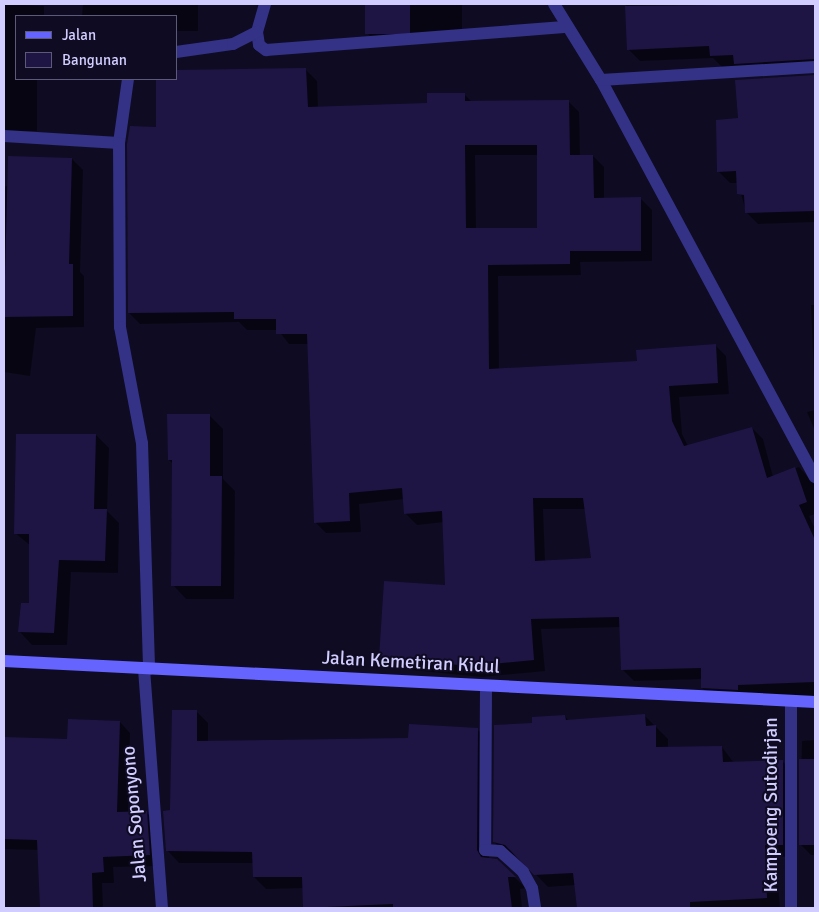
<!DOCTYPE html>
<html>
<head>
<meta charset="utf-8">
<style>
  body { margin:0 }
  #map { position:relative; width:819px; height:912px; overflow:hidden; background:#0f0b22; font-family:Signika,sans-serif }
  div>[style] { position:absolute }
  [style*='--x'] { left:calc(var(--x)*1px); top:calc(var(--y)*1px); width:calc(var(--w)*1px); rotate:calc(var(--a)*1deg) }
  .shadow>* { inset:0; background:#0007 }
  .building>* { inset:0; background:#1e1545; transform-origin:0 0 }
  .street>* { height:12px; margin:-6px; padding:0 6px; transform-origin:6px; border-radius:6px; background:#333286 }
  .secondary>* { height:12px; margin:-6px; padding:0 6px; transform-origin:6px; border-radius:6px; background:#6564ff }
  span { translate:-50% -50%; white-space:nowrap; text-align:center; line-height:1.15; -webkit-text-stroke:4px #0f0b22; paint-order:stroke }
  .street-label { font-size:19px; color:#d1cdff }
  .frame { position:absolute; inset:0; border:5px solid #d1cdff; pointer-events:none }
  .legend { position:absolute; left:15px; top:15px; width:162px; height:65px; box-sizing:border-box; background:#0f0b22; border:1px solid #5d597a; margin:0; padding:6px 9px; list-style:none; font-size:15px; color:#d1cdff }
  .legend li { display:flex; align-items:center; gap:10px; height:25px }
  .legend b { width:25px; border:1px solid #5d597a }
</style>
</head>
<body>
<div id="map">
  <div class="shadow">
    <div style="clip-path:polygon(4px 4px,44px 6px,44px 16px,16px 16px,16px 79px,37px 79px,37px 131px,4px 131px)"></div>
    <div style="clip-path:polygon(83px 4px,198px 4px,198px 31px,176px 31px,176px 16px,82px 16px)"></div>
    <div style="clip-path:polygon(366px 4px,462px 4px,462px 35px,378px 43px,368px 34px)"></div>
    <div style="clip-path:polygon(626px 4px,815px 4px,815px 71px,723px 68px,713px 58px,640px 61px,628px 49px)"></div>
    <div style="clip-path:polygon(evenodd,306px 70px,317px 81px,318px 108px,428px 104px,464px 94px,472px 102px,568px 101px,579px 112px,580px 157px,593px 156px,604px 167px,604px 199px,641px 199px,652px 210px,652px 261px,580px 262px,581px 275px,498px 276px,499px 370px,638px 362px,715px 345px,726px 356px,729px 394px,679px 397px,682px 434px,688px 446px,752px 428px,763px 439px,773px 477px,799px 467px,815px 485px,815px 514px,809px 516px,815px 529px,815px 696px,713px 699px,702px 688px,702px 679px,634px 681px,623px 670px,620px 627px,541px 629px,545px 671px,482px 677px,392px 668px,380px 657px,446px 586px,444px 522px,417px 525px,406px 514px,404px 499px,359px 504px,361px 532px,326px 533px,315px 522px,309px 344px,289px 344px,278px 330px,247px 330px,239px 322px,140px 324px,129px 313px,157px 129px,157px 79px,306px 70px,475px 155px,538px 155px,539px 229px,476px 229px,475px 155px,306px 70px,543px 509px,585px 509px,593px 559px,545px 562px,543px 509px)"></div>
    <div style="clip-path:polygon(815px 76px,815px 222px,758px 224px,746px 212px,738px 183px,730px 183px,718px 171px,739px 120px,736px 81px)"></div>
    <div style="clip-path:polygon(72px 159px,83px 170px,80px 272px,84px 276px,84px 327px,36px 328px,30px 376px,4px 372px,4px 187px)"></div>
    <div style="clip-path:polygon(811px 305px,815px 305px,815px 377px,814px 376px)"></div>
    <div style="clip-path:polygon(815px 410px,815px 431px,807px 412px)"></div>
    <div style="clip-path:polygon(209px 415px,223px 429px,223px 479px,235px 491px,234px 599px,186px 599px,173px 585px,174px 465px,169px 460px)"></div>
    <div style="clip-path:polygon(96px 435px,109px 448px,107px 511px,119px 523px,118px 573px,71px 572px,67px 645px,32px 645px,20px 632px,30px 605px,31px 546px,15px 533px)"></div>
    <div style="clip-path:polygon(196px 711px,208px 723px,208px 743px,410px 740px,477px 729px,489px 741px,489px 859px,496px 860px,526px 888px,520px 889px,522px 908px,306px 908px,304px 888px,266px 889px,254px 877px,254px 863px,179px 863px,167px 850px)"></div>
    <div style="clip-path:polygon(565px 716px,569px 721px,645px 716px,668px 739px,668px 748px,722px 747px,734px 763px,782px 761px,794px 773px,794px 856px,776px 857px,780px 908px,578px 908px,575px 885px,548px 887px,518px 856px,507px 854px,494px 842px,533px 725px)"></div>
    <div style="clip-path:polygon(120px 722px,130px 733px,128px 813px,146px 812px,157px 823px,160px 866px,113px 867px,114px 883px,102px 883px,103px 908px,41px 908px,39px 850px,4px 849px,4px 739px,68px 740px)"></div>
    <div style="clip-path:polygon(815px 740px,815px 855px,811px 855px,800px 844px,802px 741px)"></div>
  </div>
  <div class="building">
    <div style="left:365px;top:4px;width:45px;height:30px"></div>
    <div style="clip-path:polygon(815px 4px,815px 59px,734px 64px,733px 55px,710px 56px,709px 46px,627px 50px,625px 6px)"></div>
    <div style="clip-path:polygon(evenodd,306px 68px,308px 107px,427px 103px,427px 93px,465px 93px,465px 101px,569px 100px,570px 155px,593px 155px,594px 198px,641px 197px,641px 251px,570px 251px,570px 264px,488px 265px,489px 369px,637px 361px,636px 350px,716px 344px,718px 383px,669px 386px,672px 421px,684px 446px,752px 427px,767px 478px,795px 467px,807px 502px,799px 505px,815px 540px,815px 682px,738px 685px,738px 690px,701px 688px,701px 668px,621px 670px,619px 617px,531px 619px,534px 660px,470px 666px,379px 658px,384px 581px,445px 585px,442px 511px,404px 514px,402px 488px,349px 493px,350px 521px,314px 523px,307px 334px,276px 334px,276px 319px,234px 319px,234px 312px,128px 313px,127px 144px,130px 126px,156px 127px,156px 79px,176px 79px,176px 70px,306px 68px,465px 145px,537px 145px,537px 228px,466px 228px,465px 145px,306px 68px,533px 498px,583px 498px,591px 558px,535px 561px,533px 498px)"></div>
    <div style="clip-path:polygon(815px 75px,815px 211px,745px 213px,744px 195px,737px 194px,736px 171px,717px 172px,716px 120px,738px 118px,735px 80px)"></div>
    <div style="clip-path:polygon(8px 156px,72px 158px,69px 264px,73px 264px,73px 316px,4px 317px)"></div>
    <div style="clip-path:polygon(167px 414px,210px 414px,210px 476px,222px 476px,221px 586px,171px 586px,172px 460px,168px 460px)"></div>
    <div style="clip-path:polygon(16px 434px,96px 434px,94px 509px,107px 509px,105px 561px,59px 560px,54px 633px,18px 632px,21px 603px,29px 603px,29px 534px,14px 534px)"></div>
    <div style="clip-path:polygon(172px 710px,197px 710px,197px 741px,408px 738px,409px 724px,478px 728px,477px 850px,481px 857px,497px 859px,516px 877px,508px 877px,512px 908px,393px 908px,393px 904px,303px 908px,302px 877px,253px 877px,252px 852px,166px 851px,163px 811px,170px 810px)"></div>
    <div style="clip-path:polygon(645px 714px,646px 726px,656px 725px,656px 747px,722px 746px,723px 762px,783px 760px,783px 845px,765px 845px,767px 898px,690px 902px,690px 908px,577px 908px,573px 873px,534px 875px,505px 845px,493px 842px,494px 725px,532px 723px,532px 717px,565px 715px,566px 720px)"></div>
    <div style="clip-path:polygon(68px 719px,120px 721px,117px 812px,147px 811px,150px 855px,103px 857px,104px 872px,92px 873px,93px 908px,40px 908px,37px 840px,4px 839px,4px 737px,67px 739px)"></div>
    <div style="left:799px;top:759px;width:16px;height:86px"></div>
  </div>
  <div class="street">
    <div style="--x:265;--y:4;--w:29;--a:106"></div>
    <div style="--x:257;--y:32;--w:13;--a:81"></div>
    <div style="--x:259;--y:45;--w:9;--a:36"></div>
    <div style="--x:266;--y:50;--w:302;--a:-4.4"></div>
    <div style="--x:554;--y:4;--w:89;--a:58.3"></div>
    <div style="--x:601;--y:80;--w:451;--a:61.7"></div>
    <div style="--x:176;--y:52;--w:58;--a:-8"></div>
    <div style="--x:233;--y:44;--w:27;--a:-27"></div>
    <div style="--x:601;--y:80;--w:214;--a:-3.5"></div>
    <div style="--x:4;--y:136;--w:115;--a:3.5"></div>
    <div style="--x:119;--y:143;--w:65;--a:-82"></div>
    <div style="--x:119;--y:143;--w:184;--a:89.7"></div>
    <div style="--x:120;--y:327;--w:118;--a:79.3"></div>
    <div style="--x:142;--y:443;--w:226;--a:88.2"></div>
    <div style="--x:144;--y:669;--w:240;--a:85.7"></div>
    <div style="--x:486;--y:686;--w:164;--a:90.3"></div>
    <div style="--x:485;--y:850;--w:15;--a:4"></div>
    <div style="--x:500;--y:851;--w:31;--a:42"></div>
    <div style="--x:523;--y:872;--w:18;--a:61"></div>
    <div style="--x:532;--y:888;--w:20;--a:81"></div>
    <div style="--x:791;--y:908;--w:207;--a:-90"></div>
  </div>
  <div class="secondary">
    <div style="--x:4;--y:661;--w:812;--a:2.89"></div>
  </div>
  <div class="street-label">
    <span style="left:411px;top:663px;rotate:3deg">Jalan Kemetiran Kidul</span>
    <span style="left:772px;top:805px;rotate:-90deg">Kampoeng Sutodirjan</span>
    <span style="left:135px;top:814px;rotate:-95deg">Jalan Soponyono</span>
  </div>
  <div class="frame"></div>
  <ul class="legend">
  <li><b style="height:6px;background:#6564ff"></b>Jalan</li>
  <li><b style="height:14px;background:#1e1545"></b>Bangunan</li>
  </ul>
</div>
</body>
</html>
